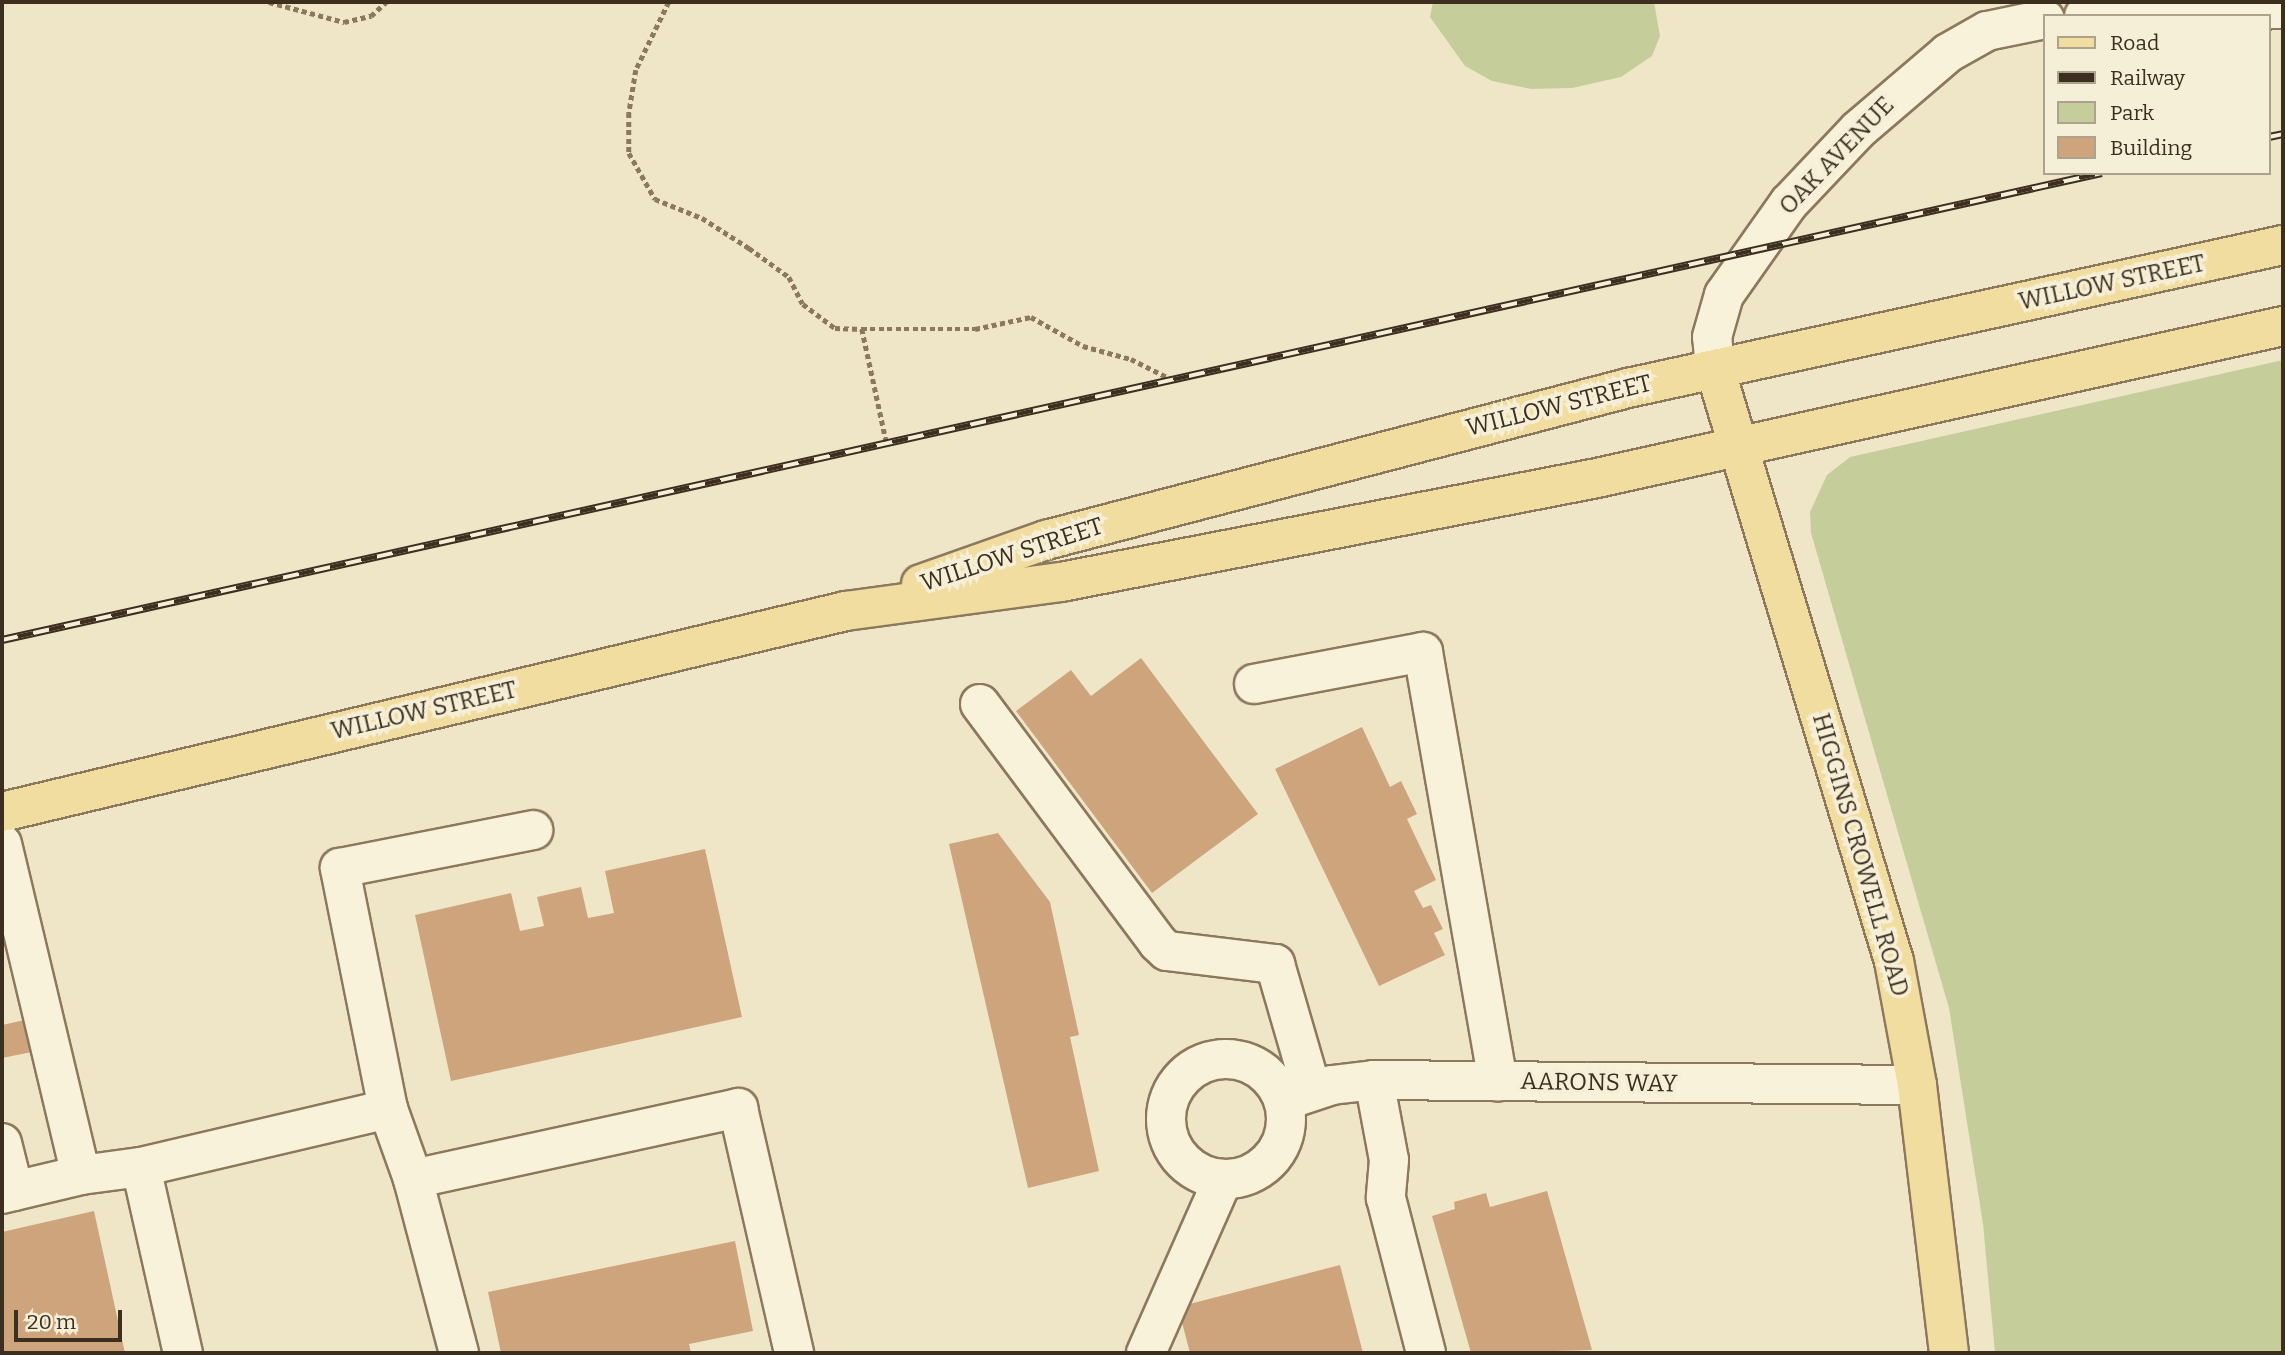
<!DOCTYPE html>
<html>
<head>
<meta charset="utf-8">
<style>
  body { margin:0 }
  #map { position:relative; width:2285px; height:1355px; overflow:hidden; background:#efe6c8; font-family:Bitter,serif }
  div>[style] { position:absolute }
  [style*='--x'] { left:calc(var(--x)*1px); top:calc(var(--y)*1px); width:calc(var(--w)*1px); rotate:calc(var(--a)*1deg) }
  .green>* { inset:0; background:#c5ce9b }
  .building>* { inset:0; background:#cea47d }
  .path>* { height:4.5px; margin-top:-2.25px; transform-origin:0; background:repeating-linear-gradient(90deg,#8c785c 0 5px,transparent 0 8.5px) }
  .roads { filter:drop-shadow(2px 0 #8c785c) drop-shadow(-2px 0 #8c785c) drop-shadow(0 2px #8c785c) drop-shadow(0 -2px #8c785c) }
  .minor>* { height:38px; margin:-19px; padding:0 19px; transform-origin:19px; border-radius:19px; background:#f9f2db }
  .minor>.ring { margin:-19px; padding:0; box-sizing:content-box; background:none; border:38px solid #f9f2db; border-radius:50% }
  .major>* { height:38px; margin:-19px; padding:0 19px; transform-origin:19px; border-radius:19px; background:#f2dda0 }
  .rail>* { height:8px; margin-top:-4px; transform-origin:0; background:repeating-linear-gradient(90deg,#f6efd7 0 16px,#3c2f20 0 32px); box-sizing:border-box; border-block:2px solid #3c2f20 }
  span { translate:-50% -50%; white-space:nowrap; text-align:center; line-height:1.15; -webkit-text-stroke:7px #f6efd7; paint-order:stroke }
  .street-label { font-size:24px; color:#3c2f20 }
  .frame { position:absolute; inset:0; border:4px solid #3c2f20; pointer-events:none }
  .legend { position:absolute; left:2043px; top:14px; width:228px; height:161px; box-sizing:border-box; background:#f6efd7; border:2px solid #aca28e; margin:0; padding:9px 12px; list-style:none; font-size:21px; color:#3c2f20 }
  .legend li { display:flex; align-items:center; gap:14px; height:35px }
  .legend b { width:35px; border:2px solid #aca28e }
  .scale { position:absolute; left:14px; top:1310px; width:108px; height:32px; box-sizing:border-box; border:4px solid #3c2f20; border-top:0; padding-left:9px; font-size:21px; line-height:24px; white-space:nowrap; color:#3c2f20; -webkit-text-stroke:5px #f6efd7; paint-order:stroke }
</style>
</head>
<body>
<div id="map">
  <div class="green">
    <div style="clip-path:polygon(1433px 2px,1654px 2px,1660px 36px,1652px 56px,1621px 77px,1572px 88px,1531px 89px,1492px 81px,1465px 66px,1430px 17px)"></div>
    <div style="clip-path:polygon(2283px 360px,2283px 1353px,1995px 1353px,1983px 1224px,1949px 1008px,1811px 533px,1810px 512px,1827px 475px,1850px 457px)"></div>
  </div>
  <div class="building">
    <div style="clip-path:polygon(1141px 658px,1258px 814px,1152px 893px,1016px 711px,1071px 670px,1091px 696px)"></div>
    <div style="clip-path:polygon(1362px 727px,1390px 787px,1401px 781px,1417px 814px,1407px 819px,1436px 880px,1414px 891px,1423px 908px,1431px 905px,1443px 929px,1434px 933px,1445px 955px,1379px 986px,1275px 769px)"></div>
    <div style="clip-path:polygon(998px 833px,1050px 902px,1079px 1035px,1070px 1037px,1099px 1171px,1028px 1188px,949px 844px)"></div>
    <div style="clip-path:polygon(705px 849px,742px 1017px,451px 1081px,415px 915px,511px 893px,520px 931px,544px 926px,537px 897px,581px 887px,588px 918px,614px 913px,605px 871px)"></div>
    <div style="clip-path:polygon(25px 1020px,32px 1052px,2px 1058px,2px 1025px)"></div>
    <div style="clip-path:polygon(1547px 1191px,1592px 1350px,1471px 1353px,1432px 1216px,1455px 1209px,1454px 1202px,1486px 1193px,1490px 1207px)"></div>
    <div style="clip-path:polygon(94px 1211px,125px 1353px,2px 1353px,2px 1232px)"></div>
    <div style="clip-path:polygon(735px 1241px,753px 1331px,689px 1344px,691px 1353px,501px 1353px,488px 1292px)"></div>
    <div style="clip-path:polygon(1340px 1265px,1363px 1353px,1190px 1353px,1178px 1307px)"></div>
  </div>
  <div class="path">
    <div style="--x:269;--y:2;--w:78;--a:14.9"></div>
    <div style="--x:344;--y:22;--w:28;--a:-13"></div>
    <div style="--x:371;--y:16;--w:21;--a:-43"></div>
    <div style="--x:669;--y:2;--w:76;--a:115.9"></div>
    <div style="--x:636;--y:70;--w:44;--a:99.2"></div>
    <div style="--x:629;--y:113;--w:40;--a:90"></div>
    <div style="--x:629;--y:153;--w:53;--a:60.5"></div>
    <div style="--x:655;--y:199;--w:51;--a:22"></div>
    <div style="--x:702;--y:218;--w:56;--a:32.6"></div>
    <div style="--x:749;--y:248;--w:49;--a:35.9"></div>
    <div style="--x:789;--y:277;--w:30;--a:63"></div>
    <div style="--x:803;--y:304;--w:40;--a:37"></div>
    <div style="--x:835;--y:328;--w:27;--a:2"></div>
    <div style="--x:862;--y:329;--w:119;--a:77.8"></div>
    <div style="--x:862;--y:329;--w:113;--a:0"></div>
    <div style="--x:975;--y:329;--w:57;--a:-12.1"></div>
    <div style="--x:1031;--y:317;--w:60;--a:29.1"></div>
    <div style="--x:1083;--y:346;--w:50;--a:15.2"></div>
    <div style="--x:1131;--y:359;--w:49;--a:26.6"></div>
  </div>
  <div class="roads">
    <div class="minor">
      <div style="--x:2084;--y:16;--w:199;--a:-2"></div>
      <div style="--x:1715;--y:369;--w:32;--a:-95"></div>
      <div style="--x:1712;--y:337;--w:44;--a:-74.1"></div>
      <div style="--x:1724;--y:295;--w:113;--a:-54.8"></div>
      <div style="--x:1789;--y:203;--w:100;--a:-46.6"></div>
      <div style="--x:1858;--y:130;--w:118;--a:-40.5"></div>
      <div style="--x:1948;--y:53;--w:45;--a:-29.4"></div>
      <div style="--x:1987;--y:31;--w:59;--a:-11.7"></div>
      <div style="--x:1254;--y:684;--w:172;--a:-10.7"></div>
      <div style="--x:1423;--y:652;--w:436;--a:80.1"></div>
      <div style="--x:980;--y:704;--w:298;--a:53.3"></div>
      <div style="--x:1158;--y:943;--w:12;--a:42"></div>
      <div style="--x:1167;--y:951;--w:109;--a:6.9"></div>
      <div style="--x:1275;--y:964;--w:132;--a:73.8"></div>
      <div style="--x:2;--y:844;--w:340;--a:76.6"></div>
      <div style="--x:81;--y:1175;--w:61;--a:-7.6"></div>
      <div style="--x:141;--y:1167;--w:191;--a:77.3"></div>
      <div class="ring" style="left:1166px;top:1059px;width:82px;height:82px"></div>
      <div style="--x:1374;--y:1080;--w:81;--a:79.4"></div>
      <div style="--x:1389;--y:1160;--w:38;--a:95"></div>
      <div style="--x:1386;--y:1198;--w:160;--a:75.5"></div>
      <div style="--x:1284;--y:1101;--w:51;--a:-18.4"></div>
      <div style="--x:1332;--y:1085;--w:42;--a:-6.8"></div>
      <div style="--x:1374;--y:1080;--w:543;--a:0.53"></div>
      <div style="--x:388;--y:1109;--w:246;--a:-101.3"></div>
      <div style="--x:340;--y:868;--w:197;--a:-11.1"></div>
      <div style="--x:2;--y:1143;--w:49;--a:76"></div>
      <div style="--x:14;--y:1191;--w:12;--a:166"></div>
      <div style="--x:141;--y:1167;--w:254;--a:-13.2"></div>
      <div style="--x:388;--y:1109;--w:74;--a:70.3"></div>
      <div style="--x:14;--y:1191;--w:69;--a:-13.4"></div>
      <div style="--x:459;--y:1353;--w:180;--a:-104.8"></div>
      <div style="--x:413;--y:1179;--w:333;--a:-12.3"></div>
      <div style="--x:738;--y:1108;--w:251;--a:77.1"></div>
      <div style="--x:1146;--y:1353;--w:190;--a:-66.1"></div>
    </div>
    <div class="major">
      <div style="--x:1715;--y:369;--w:618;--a:73.18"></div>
      <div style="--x:1894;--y:961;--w:126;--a:79.5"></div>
      <div style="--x:1917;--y:1085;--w:270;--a:83.2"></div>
      <div style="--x:921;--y:584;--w:133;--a:-19.4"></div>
      <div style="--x:1046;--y:540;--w:602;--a:-14.64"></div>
      <div style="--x:1628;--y:388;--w:670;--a:-12.32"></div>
      <div style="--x:2;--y:812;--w:868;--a:-13.4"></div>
      <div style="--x:846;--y:611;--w:217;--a:-7.7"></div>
      <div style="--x:1061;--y:582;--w:546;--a:-10.98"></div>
      <div style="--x:1597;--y:478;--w:703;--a:-12.49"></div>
    </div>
  </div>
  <div class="rail">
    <div style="--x:2269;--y:137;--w:14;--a:-12"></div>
    <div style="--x:2;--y:640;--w:2151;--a:-12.54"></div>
  </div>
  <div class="street-label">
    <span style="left:1837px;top:156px;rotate:-46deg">OAK AVENUE</span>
    <span style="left:2112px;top:283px;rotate:-12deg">WILLOW STREET</span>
    <span style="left:1559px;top:406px;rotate:-14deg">WILLOW STREET</span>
    <span style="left:1012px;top:555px;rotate:-18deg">WILLOW STREET</span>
    <span style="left:424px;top:711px;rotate:-13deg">WILLOW STREET</span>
    <span style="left:1860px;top:855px;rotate:74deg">HIGGINS CROWELL ROAD</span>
    <span style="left:1599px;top:1083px;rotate:1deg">AARONS WAY</span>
  </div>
  <div class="frame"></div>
  <ul class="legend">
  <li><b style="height:9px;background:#f2dda0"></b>Road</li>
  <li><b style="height:9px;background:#3c2f20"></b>Railway</li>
  <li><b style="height:19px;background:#c5ce9b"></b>Park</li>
  <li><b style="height:19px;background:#cea47d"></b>Building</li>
  </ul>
  <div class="scale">20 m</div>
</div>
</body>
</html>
